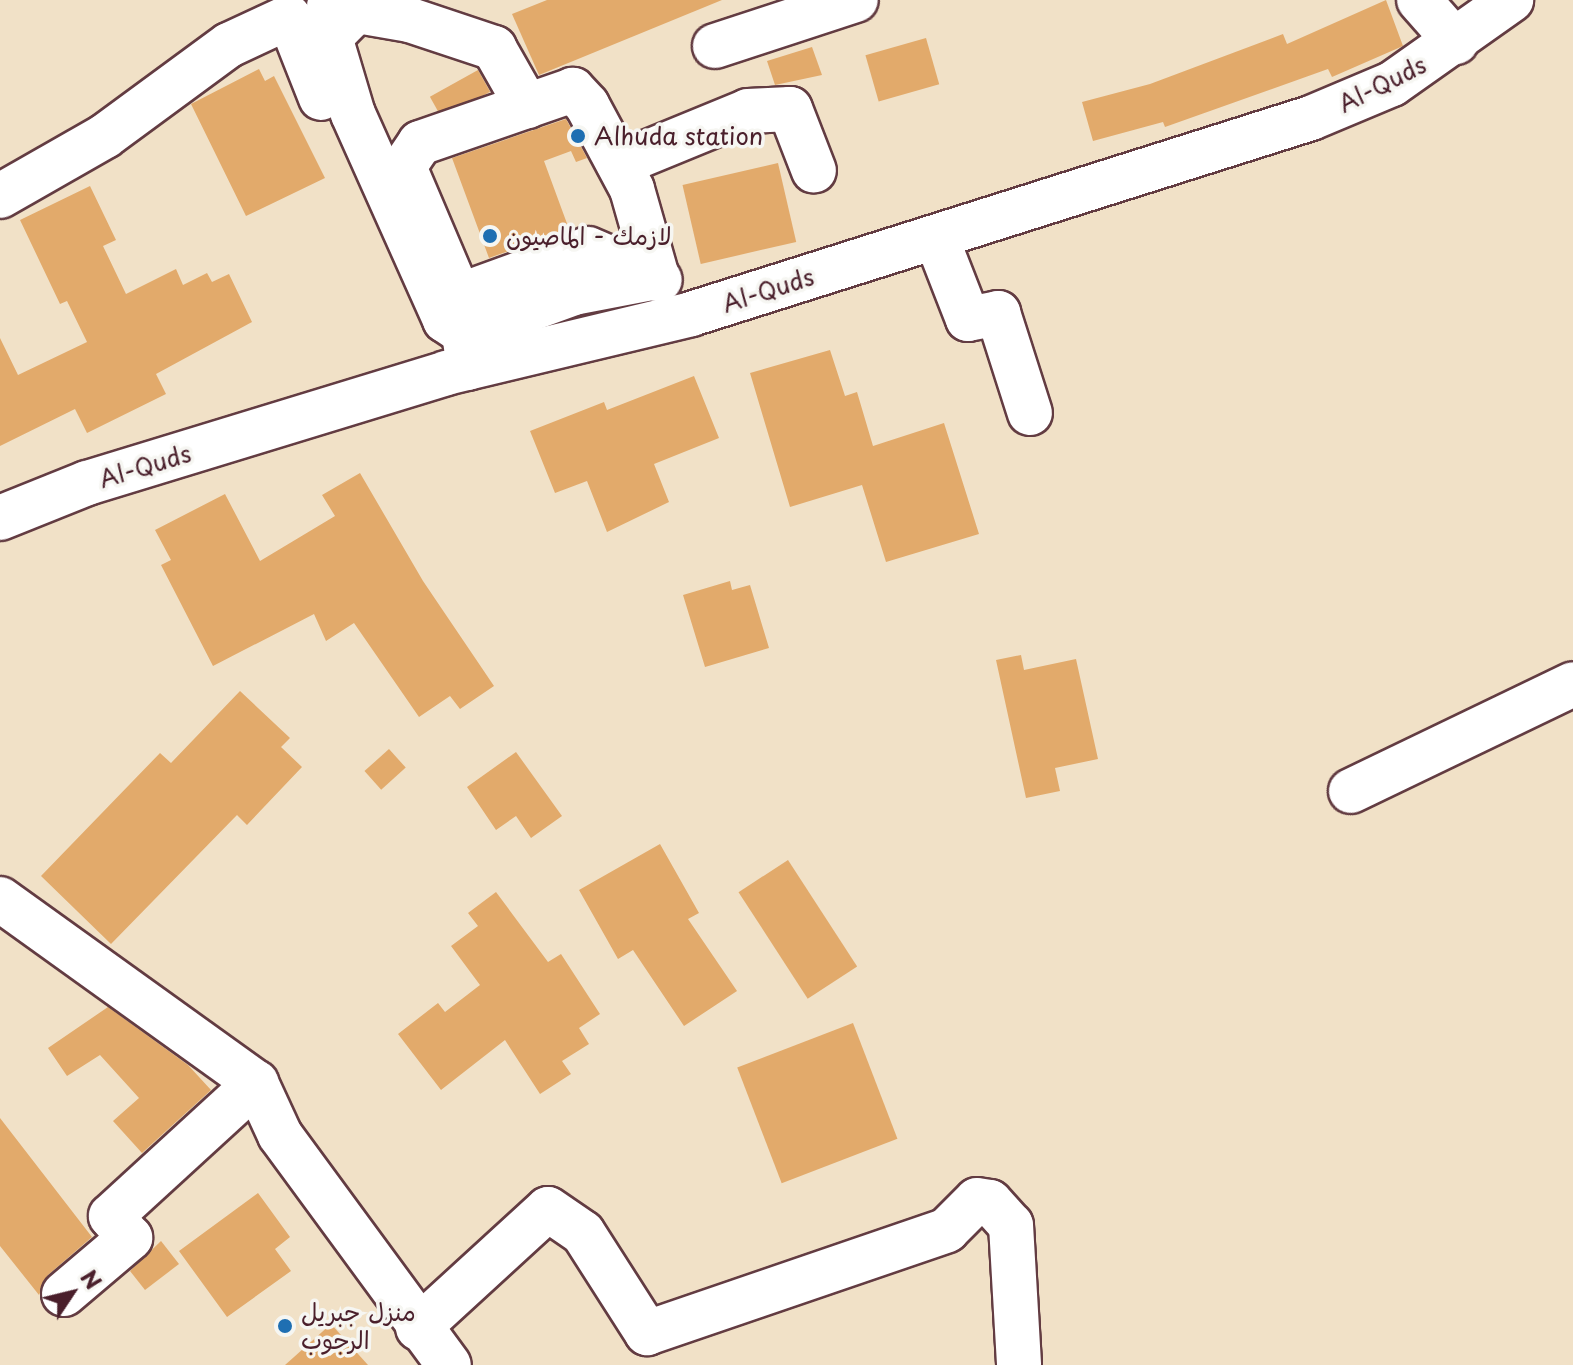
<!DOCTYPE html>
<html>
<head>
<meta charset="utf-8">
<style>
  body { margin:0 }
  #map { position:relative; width:1573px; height:1365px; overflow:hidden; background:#f1e1c7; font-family:"Playpen Sans","Playpen Sans Arabic",sans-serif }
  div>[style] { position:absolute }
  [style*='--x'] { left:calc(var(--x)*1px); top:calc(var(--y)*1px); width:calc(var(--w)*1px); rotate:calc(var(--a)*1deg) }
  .building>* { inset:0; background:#e2aa6b; transform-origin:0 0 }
  .roads { filter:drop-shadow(2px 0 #633c42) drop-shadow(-2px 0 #633c42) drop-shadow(0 2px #633c42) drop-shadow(0 -2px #633c42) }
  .minor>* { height:44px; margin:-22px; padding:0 22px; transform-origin:22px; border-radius:22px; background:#fff }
  .dots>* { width:22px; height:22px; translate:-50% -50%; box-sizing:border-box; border:4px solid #f6f6f2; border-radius:50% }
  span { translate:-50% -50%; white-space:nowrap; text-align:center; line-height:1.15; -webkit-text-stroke:7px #f6f6f2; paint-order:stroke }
  .street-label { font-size:24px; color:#4a1f2b }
  .poi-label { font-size:24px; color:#4a1f2b }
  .left { translate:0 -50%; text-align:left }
  .north { position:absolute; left:32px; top:1253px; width:80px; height:80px; -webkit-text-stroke:6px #f6f6f2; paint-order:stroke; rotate:55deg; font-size:22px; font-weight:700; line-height:32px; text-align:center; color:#4a1f2b }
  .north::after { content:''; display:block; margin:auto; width:28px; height:36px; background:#4a1f2b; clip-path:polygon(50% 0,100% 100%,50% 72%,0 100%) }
</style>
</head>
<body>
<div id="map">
  <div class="building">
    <div style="clip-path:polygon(547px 0,722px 0,539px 75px,512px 14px)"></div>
    <div style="clip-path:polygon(1386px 0,1403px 46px,1332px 77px,1328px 69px,1165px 127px,1163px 122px,1093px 141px,1082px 102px,1150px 84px,1283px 34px,1287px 44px)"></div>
    <div style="left:926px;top:38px;width:48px;height:63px;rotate:74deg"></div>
    <div style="clip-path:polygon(812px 47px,822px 75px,775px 85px,767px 61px)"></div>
    <div style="clip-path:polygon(259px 69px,265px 81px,274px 76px,325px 178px,246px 216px,191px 104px)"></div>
    <div style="left:478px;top:70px;width:25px;height:55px;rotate:61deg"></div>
    <div style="clip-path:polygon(566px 119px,587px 158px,576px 162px,571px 151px,544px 161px,569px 229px,489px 258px,452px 158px)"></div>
    <div style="left:778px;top:163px;width:81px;height:98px;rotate:77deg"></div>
    <div style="clip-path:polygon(90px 186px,116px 240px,103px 246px,126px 294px,176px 269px,183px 285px,207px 273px,212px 282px,229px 274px,252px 322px,156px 374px,166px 394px,87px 433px,75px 409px,0 446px,0 338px,18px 375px,87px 342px,67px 301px,60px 304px,20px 220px)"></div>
    <div style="clip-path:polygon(830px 350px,845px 396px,857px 392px,873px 446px,944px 423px,979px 534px,886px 562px,862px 485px,790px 507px,750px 373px)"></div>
    <div style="clip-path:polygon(694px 376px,719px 438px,654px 464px,669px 502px,607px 532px,587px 481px,555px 493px,530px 431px,604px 402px,607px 410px)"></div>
    <div style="clip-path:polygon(360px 473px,423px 581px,494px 686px,460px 709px,450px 696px,419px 717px,354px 623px,326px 641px,314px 614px,213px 666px,161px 565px,171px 560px,155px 530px,225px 494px,260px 561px,335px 516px,322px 495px)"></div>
    <div style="clip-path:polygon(730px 581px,732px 590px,750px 585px,769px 648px,705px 667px,683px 595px)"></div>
    <div style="clip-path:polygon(1021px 655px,1024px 670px,1076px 659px,1098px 759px,1055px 768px,1060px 791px,1026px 798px,996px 660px)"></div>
    <div style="clip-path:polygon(240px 691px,290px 738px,281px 747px,302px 767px,247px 825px,237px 815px,111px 944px,41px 876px,160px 753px,171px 763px)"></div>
    <div style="left:389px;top:749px;width:25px;height:33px;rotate:48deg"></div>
    <div style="clip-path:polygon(516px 752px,562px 816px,531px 838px,516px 816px,496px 830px,467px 787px)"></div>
    <div style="clip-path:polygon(660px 844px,699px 913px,688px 919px,737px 991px,684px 1026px,633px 950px,618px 959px,579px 890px)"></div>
    <div style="left:788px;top:860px;width:127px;height:59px;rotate:57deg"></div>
    <div style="clip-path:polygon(496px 892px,548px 962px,561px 954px,600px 1014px,579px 1028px,589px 1044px,562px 1061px,571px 1074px,540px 1094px,505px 1040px,441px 1090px,398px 1034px,438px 1003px,445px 1012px,480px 985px,451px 946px,478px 926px,468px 913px)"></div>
    <div style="clip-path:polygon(108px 1007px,188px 1065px,211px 1090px,142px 1153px,113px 1121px,139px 1098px,100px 1055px,67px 1076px,48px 1048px)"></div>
    <div style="left:853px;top:1023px;width:124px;height:124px;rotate:69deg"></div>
    <div style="clip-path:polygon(0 1118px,92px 1237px,48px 1275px,39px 1295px,0 1246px)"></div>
    <div style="clip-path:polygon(258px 1193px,290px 1237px,275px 1249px,291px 1271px,227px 1317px,179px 1251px)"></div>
    <div style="clip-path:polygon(161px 1241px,179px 1264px,145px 1290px,130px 1271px)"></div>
    <div style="clip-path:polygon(331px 1324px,368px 1365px,285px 1365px)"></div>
  </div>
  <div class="roads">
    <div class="minor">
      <div style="--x:1419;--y:0;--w:56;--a:48.6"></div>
      <div style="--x:329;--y:6;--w:82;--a:9.8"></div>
      <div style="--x:410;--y:20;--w:89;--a:18.4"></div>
      <div style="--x:494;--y:48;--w:67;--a:60.4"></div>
      <div style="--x:357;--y:10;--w:38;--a:135"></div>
      <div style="--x:330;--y:37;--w:80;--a:73.4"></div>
      <div style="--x:353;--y:114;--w:226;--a:65.9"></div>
      <div style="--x:445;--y:320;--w:23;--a:34"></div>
      <div style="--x:464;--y:333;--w:117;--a:-20"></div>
      <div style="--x:574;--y:293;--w:85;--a:-10.9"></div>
      <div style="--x:657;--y:277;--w:91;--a:-105.9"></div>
      <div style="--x:632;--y:189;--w:95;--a:-118.2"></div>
      <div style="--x:587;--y:105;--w:21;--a:-133"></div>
      <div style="--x:573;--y:90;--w:162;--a:160.9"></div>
      <div style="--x:420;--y:143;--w:29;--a:124"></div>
      <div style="--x:404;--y:167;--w:140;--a:66.9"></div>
      <div style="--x:459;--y:296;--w:37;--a:82"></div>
      <div style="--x:464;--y:333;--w:35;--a:82"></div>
      <div style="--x:715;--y:46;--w:148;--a:-18.1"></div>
      <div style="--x:619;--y:164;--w:139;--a:-22.3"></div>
      <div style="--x:748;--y:111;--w:42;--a:-2.7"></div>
      <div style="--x:790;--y:109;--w:66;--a:68.8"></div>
      <div style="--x:0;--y:196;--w:121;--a:-29.7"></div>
      <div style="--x:105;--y:136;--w:154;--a:-36.3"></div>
      <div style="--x:229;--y:45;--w:66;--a:-25"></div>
      <div style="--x:289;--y:17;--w:87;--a:68.4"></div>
      <div style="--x:936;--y:237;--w:88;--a:68.7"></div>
      <div style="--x:968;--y:319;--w:31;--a:-11"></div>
      <div style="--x:998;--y:313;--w:105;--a:72.3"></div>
      <div style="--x:459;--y:296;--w:137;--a:-20"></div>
      <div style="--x:588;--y:249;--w:78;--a:23.3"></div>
      <div style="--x:0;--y:518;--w:94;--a:-21.9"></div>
      <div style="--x:87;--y:483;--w:375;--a:-17"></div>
      <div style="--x:446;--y:373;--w:252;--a:-13.5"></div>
      <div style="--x:691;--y:314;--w:650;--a:-17.54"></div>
      <div style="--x:1311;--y:118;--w:88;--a:-22.8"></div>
      <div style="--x:1392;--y:84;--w:146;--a:-35.2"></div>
      <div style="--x:1351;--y:791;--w:246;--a:-25.7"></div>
      <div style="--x:0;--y:899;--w:315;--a:35.7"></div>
      <div style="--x:256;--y:1083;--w:57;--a:65.2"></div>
      <div style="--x:280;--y:1135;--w:285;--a:53.7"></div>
      <div style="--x:64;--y:1294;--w:87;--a:-40.3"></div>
      <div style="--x:130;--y:1238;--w:29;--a:-131"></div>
      <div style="--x:111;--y:1216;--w:197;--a:-42.5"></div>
      <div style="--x:418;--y:1328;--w:176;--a:-42.5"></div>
      <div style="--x:548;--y:1209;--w:42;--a:34.4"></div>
      <div style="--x:583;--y:1233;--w:119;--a:57.4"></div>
      <div style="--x:647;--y:1333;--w:317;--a:-18.9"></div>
      <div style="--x:947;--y:1230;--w:42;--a:-45"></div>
      <div style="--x:977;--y:1200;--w:13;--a:9"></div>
      <div style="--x:990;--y:1202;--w:31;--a:48"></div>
      <div style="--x:1011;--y:1225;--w:140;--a:86.7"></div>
    </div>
  </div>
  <div class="dots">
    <div style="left:578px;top:136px;background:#1f6fb2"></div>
    <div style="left:490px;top:236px;background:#1f6fb2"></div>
    <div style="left:285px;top:1326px;background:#1f6fb2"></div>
  </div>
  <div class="street-label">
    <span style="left:1382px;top:84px;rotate:-27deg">Al-Quds</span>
    <span style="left:768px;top:290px;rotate:-18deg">Al-Quds</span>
    <span style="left:145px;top:466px;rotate:-17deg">Al-Quds</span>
  </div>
  <div class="poi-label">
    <span class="left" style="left:594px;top:136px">Alhuda station</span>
    <span class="left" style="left:506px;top:236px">لازمك - الماصيون</span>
    <span class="left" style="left:301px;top:1326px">منزل جبريل<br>الرجوب</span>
  </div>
  <div class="north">N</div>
</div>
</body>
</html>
